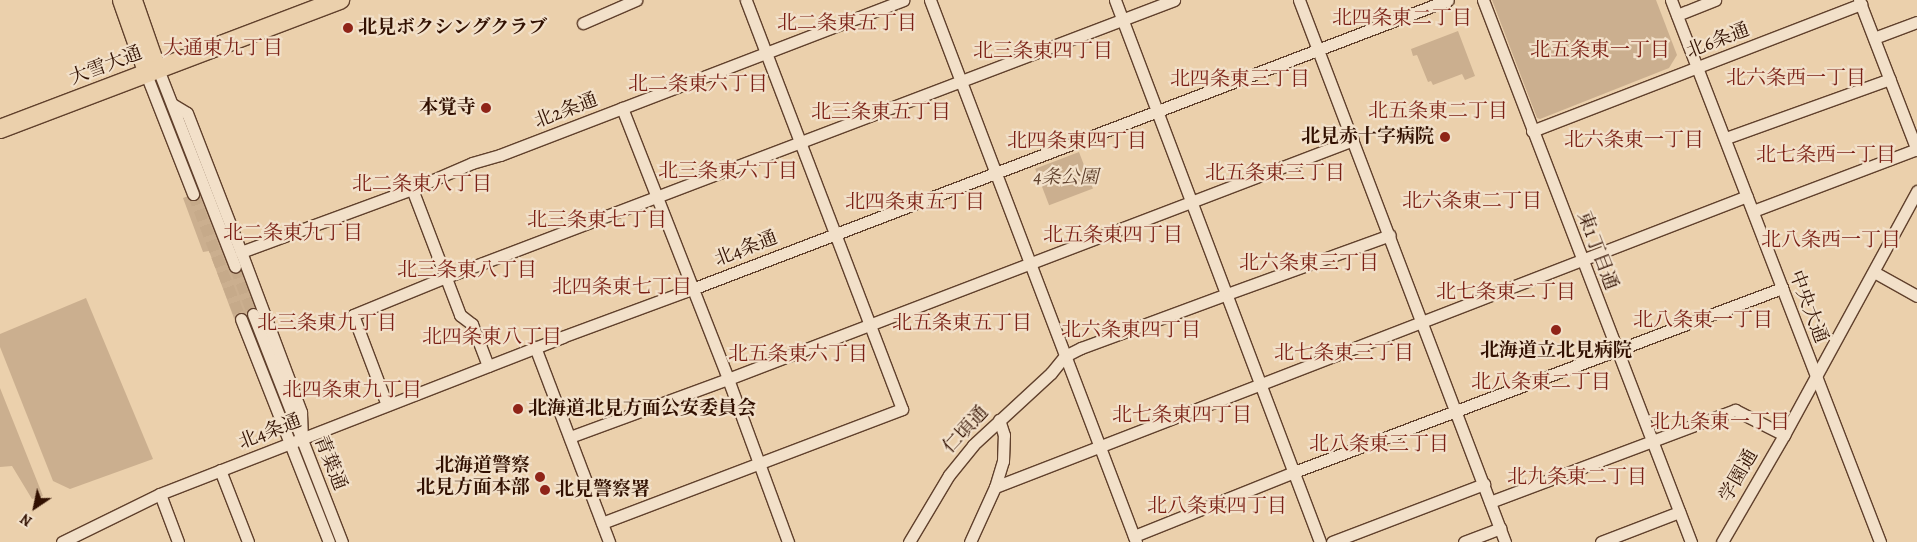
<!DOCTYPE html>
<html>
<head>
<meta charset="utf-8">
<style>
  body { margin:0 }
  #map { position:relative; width:1917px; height:542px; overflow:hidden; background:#ebd0ac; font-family:Alegreya,"Noto Serif JP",serif }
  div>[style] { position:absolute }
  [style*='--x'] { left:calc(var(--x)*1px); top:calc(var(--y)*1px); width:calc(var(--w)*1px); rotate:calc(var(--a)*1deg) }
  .green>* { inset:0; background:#cbaf8f; transform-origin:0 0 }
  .minor-tunnel>* { height:11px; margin-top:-5.5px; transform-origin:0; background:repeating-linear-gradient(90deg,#c6aa8a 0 11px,transparent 0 16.5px) }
  .roads { filter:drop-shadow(1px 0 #60402c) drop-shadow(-1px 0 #60402c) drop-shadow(0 1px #60402c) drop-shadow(0 -1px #60402c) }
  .minor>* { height:11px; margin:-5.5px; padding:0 5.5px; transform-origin:5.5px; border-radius:5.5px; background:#f2e0c9 }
  .major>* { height:15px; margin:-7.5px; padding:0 7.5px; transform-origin:7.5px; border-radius:7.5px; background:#ebd0ac }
  .highway>* { height:18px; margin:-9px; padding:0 9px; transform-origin:9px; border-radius:9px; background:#ebd0ac }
  .dots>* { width:14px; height:14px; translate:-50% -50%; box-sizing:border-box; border:2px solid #f2e0c9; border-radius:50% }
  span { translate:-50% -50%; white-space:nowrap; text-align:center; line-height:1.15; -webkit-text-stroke:4.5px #f2e0c9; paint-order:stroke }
  .poi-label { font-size:19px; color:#311001; font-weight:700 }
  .left { translate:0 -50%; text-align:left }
  .right { translate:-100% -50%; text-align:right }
  .street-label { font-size:19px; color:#311001 }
  .park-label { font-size:19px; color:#5f402c; font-style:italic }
  .neighbourhood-label { font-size:20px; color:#7a1f14 }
  .north { position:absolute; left:10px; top:482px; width:50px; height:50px; -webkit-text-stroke:4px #f2e0c9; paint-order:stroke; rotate:214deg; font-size:14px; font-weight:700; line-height:20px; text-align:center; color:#311001 }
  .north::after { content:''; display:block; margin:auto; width:18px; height:22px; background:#311001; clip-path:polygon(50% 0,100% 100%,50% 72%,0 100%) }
</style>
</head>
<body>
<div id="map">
  <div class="green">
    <div style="clip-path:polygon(1492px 0,1656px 0,1677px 55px,1669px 68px,1540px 119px,1537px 118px)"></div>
    <div style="clip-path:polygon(1458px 31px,1475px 76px,1465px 80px,1462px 74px,1433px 85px,1431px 81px,1428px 82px,1417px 55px,1413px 56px,1411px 49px)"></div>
    <div style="left:1079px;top:152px;width:39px;height:47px;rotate:69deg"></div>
    <div style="clip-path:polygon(201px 191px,239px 265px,257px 312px,235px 321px,209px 251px,203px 252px,183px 198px)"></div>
    <div style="clip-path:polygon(86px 298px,153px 459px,70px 489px,53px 481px,0 347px,0 334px)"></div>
    <div style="clip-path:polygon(0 388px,43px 496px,32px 499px,12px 466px,0 467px)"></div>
  </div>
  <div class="minor-tunnel">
    <div style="--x:193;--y:194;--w:134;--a:69"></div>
    <div style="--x:235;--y:267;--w:50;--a:69"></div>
  </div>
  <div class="roads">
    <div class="minor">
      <div style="--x:930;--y:0;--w:580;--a:69.19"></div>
      <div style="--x:1115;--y:0;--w:579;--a:69.28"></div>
      <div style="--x:1299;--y:0;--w:580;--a:69.19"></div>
      <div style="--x:1483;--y:0;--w:581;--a:69.01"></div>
      <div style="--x:1671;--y:0;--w:581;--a:68.91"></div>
      <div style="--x:1859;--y:0;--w:161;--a:68.9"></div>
      <div style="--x:1677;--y:15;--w:41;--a:-21.5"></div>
      <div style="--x:583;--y:23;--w:58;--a:-23.5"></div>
      <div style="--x:1874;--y:38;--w:46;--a:-20.4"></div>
      <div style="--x:158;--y:69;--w:212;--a:68.7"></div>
      <div style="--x:146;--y:74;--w:129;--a:68.6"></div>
      <div style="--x:172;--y:104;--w:17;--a:31"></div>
      <div style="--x:187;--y:113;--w:149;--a:68.8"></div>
      <div style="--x:241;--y:252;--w:171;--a:69.4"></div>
      <div style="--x:301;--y:412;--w:27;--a:88"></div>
      <div style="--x:622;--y:108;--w:291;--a:68.6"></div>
      <div style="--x:728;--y:379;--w:174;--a:69.8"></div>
      <div style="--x:1532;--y:131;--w:353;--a:-21.1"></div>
      <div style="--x:1726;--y:138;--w:174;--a:-19.8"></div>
      <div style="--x:412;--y:189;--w:135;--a:69.1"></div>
      <div style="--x:460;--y:315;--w:15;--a:37"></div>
      <div style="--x:472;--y:324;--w:45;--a:69.1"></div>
      <div style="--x:1753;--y:211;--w:175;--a:-20.7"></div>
      <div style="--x:241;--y:252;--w:182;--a:-20.2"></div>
      <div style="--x:412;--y:189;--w:65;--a:-23.4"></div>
      <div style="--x:472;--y:163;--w:29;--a:-16"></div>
      <div style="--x:500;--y:155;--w:432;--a:-21"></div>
      <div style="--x:1874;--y:272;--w:49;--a:29.2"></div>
      <div style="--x:253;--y:314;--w:245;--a:68.7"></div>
      <div style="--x:241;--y:319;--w:240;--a:68.5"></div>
      <div style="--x:535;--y:347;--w:209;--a:69.2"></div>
      <div style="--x:387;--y:405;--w:96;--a:-110.7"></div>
      <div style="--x:353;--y:315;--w:100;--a:-22.2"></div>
      <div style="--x:446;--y:277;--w:779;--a:-20.83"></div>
      <div style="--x:570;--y:437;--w:168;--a:-20.2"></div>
      <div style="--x:728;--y:379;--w:669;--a:-20.93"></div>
      <div style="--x:220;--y:470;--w:77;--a:68.7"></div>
      <div style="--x:995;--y:487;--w:806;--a:-21.15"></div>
      <div style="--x:160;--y:494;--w:51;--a:69.4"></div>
      <div style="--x:1490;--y:502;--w:262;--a:-20.6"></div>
      <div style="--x:1735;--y:410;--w:55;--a:27"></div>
      <div style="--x:602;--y:523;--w:321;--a:-20.8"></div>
      <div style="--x:902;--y:409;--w:438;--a:-110.9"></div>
      <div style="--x:1134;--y:536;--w:172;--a:-21.8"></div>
      <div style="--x:1294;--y:472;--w:522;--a:-20.66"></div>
      <div style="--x:62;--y:542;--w:109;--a:-26.1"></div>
      <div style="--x:160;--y:494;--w:432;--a:-21.3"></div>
      <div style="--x:562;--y:337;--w:139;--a:-20.3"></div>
      <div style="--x:692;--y:289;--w:809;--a:-20.92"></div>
      <div style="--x:909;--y:542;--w:78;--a:-59.2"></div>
      <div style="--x:949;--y:475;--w:38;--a:-51"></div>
      <div style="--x:973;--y:445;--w:106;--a:-42.7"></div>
      <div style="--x:1051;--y:373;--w:22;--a:-51"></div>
      <div style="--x:1065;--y:356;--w:18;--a:-27"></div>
      <div style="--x:1081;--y:348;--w:156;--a:-20.3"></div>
      <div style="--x:1227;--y:294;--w:173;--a:-19.9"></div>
      <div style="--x:970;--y:542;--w:60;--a:-65.6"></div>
      <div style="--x:995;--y:487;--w:27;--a:-73"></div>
      <div style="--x:1003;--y:461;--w:26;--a:-88"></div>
      <div style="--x:1004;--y:435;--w:16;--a:-108"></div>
      <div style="--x:1332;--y:542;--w:163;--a:-20.9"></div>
      <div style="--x:1464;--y:542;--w:39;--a:-21"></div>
      <div style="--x:1601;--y:542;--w:84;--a:-21"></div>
      <div style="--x:1722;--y:542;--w:124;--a:-59.9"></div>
      <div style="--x:1784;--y:435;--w:278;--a:-61.4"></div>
    </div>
    <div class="major">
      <div style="--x:120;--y:0;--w:78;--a:70.6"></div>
      <div style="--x:134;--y:0;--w:73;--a:70.8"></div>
    </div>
    <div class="highway">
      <div style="--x:0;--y:129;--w:364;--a:-20.8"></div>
    </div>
  </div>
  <div class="dots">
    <div style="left:348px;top:28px;background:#8f2418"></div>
    <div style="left:486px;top:108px;background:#8f2418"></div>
    <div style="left:1445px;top:137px;background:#8f2418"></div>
    <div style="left:1556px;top:330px;background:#8f2418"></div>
    <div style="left:518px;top:409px;background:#8f2418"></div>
    <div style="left:540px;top:477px;background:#8f2418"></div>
    <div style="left:545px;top:490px;background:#8f2418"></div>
  </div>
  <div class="poi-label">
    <span class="left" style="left:358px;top:28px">北見ボクシングクラブ</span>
    <span class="right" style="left:476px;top:108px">本覚寺</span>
    <span class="right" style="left:1434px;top:137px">北見赤十字病院</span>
    <span style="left:1556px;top:351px">北海道立北見病院</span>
    <span class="left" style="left:528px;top:409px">北海道北見方面公安委員会</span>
    <span class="right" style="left:530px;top:477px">北海道警察<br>北見方面本部</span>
    <span class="left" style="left:555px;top:490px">北見警察署</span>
  </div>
  <div class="street-label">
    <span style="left:1718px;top:41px;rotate:-21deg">北6条通</span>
    <span style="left:106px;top:66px;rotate:-21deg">大雪大通</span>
    <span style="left:566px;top:111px;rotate:-21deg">北2条通</span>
    <span style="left:746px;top:249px;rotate:-21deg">北4条通</span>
    <span style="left:1597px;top:251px;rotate:69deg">東1丁目通</span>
    <span style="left:1808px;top:307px;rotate:69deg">中央大通</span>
    <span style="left:966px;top:430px;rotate:-47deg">仁頃通</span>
    <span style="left:270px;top:432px;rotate:-21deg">北4条通</span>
    <span style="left:330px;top:463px;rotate:68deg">青葉通</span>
    <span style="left:1739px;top:476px;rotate:-60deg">学園通</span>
  </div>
  <div class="park-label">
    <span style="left:1066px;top:178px">4条公園</span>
  </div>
  <div class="neighbourhood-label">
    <span style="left:1402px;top:17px">北四条東二丁目</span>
    <span style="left:847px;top:22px">北二条東五丁目</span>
    <span style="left:223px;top:47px">大通東九丁目</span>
    <span style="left:1600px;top:49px">北五条東一丁目</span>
    <span style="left:1043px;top:50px">北三条東四丁目</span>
    <span style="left:1796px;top:77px">北六条西一丁目</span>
    <span style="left:1240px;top:78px">北四条東三丁目</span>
    <span style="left:698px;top:83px">北二条東六丁目</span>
    <span style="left:1438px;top:110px">北五条東二丁目</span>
    <span style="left:881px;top:111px">北三条東五丁目</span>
    <span style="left:1634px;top:139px">北六条東一丁目</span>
    <span style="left:1077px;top:140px">北四条東四丁目</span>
    <span style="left:1826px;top:154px">北七条西一丁目</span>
    <span style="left:728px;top:170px">北三条東六丁目</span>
    <span style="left:1275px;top:172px">北五条東三丁目</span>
    <span style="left:422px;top:183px">北二条東八丁目</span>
    <span style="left:1472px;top:200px">北六条東二丁目</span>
    <span style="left:915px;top:201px">北四条東五丁目</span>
    <span style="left:597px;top:219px">北三条東七丁目</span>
    <span style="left:293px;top:232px">北二条東九丁目</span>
    <span style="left:1113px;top:234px">北五条東四丁目</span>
    <span style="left:1831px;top:239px">北八条西一丁目</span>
    <span style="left:1309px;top:262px">北六条東三丁目</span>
    <span style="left:467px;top:269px">北三条東八丁目</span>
    <span style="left:622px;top:286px">北四条東七丁目</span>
    <span style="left:1506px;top:291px">北七条東二丁目</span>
    <span style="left:1703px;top:319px">北八条東一丁目</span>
    <span style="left:327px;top:322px">北三条東九丁目</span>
    <span style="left:962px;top:322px">北五条東五丁目</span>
    <span style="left:1131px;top:329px">北六条東四丁目</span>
    <span style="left:492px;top:336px">北四条東八丁目</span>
    <span style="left:1344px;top:352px">北七条東三丁目</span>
    <span style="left:798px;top:353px">北五条東六丁目</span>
    <span style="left:1541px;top:381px">北八条東二丁目</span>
    <span style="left:352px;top:389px">北四条東九丁目</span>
    <span style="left:1182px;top:414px">北七条東四丁目</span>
    <span style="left:1720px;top:421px">北九条東一丁目</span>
    <span style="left:1379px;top:443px">北八条東三丁目</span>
    <span style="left:1577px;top:476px">北九条東二丁目</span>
    <span style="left:1217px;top:505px">北八条東四丁目</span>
  </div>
  <div class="north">N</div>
</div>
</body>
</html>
